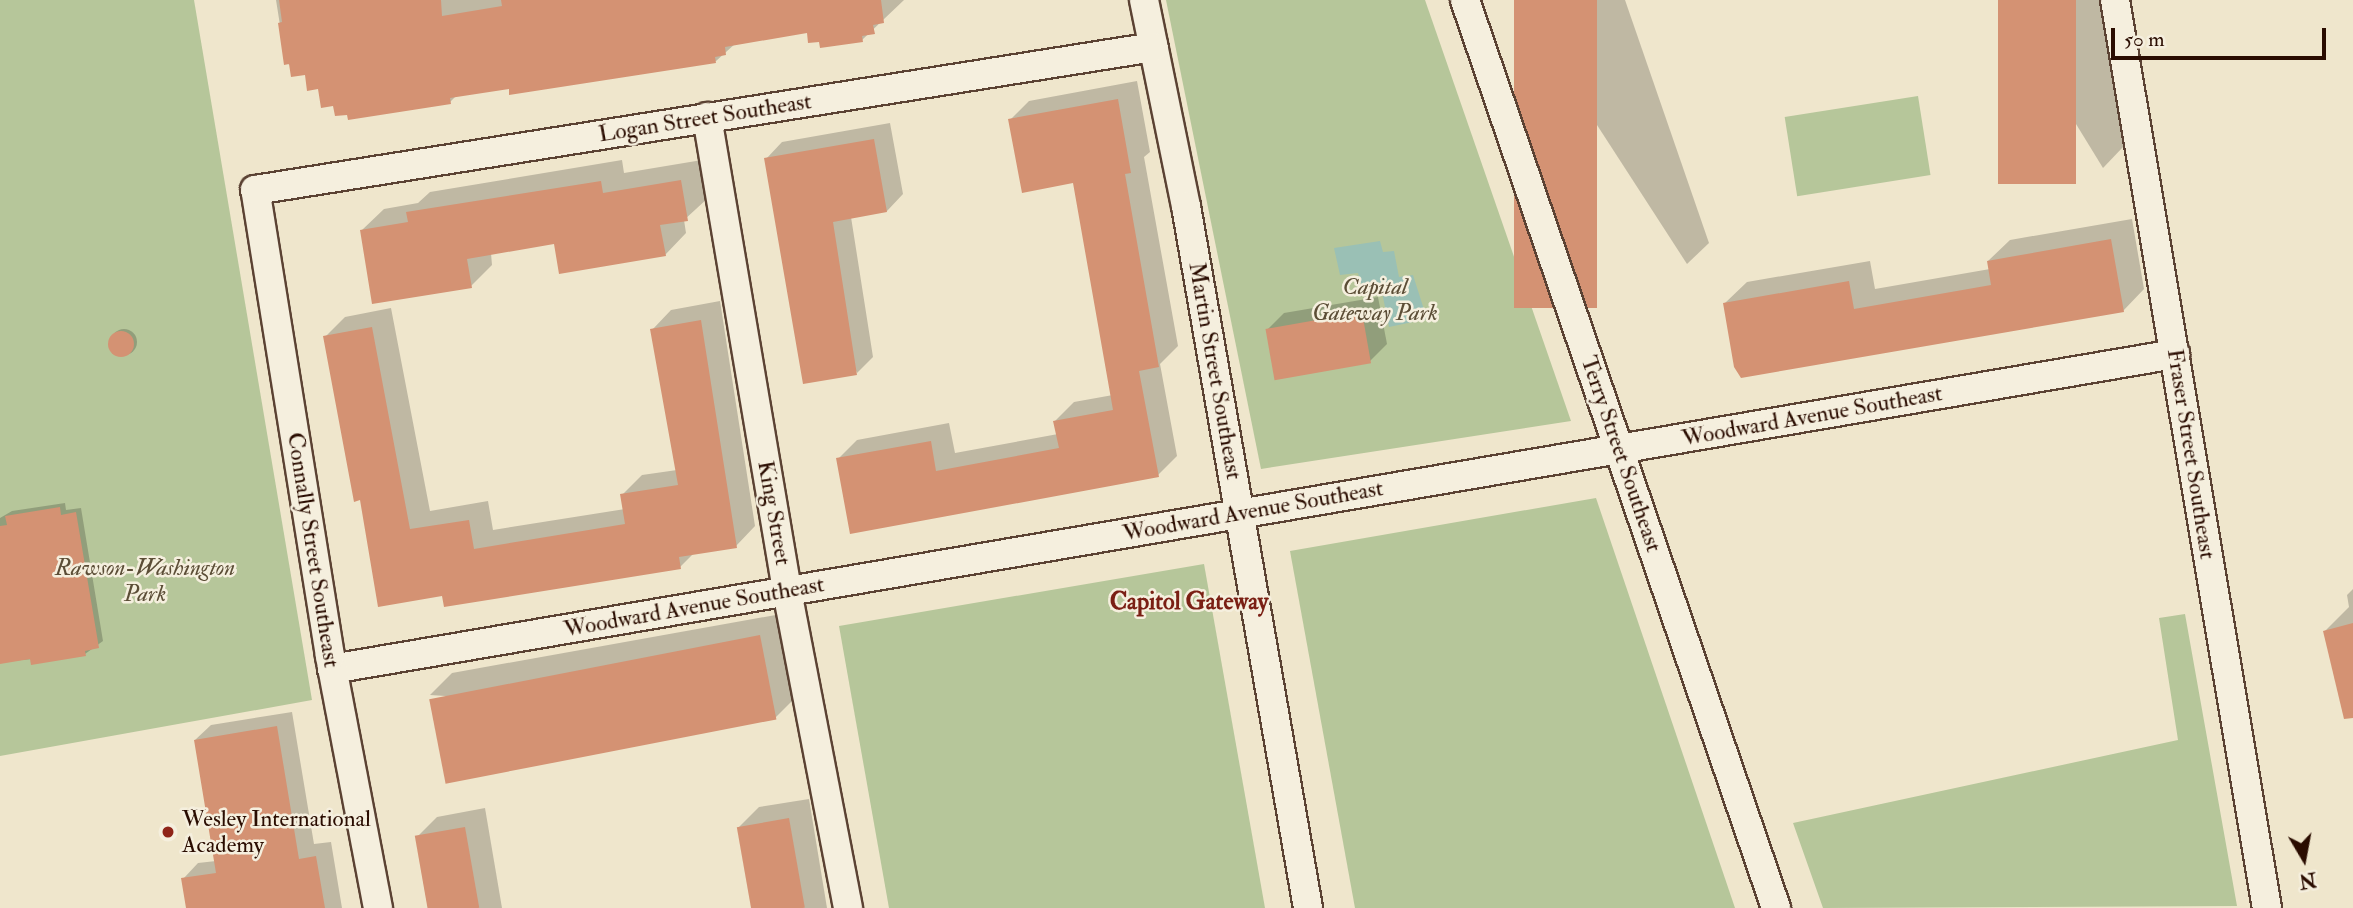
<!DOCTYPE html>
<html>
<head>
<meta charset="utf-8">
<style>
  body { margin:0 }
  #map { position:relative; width:2353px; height:908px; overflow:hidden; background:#efe6cc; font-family:"IM FELL Double Pica",serif }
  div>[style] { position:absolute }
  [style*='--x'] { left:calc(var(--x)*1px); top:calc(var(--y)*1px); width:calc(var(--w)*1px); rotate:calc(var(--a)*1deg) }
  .green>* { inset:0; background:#b6c69a; transform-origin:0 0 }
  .water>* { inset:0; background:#9ac0b5 }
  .shadow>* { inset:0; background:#0003 }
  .round { border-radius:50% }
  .building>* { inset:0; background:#d49273; transform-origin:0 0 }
  .roads { filter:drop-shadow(2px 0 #5b4233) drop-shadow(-2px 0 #5b4233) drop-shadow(0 2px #5b4233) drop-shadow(0 -2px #5b4233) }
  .minor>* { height:28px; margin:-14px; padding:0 14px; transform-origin:14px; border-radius:14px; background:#f5efde }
  .dots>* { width:19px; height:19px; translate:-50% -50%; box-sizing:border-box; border:4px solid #f5efde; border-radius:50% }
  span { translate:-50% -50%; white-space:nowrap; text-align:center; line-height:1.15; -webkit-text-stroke:5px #f5efde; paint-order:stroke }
  .street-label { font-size:23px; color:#2a0c00 }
  .park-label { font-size:23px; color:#5b4d36; font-style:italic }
  .poi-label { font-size:23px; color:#2a0c00 }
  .left { translate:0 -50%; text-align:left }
  .neighbourhood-label { font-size:24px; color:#7a1f14; font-weight:700 }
  .north { position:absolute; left:2269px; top:824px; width:70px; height:70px; -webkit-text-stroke:5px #f5efde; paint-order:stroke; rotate:170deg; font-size:19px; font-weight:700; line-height:28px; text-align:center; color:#2a0c00 }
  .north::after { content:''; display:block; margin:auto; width:24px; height:32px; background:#2a0c00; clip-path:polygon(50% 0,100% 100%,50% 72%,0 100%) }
  .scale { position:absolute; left:2111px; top:28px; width:215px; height:32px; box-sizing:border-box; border:4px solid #2a0c00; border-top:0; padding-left:9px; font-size:21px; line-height:24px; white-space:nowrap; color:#2a0c00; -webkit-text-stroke:5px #f5efde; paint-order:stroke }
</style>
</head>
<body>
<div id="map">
  <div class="green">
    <div style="clip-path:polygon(0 0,194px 0,312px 700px,0 756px)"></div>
    <div style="clip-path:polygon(1166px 0,1425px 0,1571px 421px,1261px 469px)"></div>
    <div style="left:1918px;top:96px;width:80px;height:135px;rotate:81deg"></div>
    <div style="clip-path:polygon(1596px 498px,1735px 908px,1355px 908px,1290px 551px)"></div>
    <div style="clip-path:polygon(1204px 564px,1265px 908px,889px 908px,839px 626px)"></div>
    <div style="clip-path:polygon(2185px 614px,2237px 906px,1823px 908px,1793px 823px,2178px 740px,2159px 618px)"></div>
  </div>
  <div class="water">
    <div style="clip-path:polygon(1380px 241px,1383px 252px,1394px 251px,1399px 277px,1413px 275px,1427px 319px,1389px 327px,1382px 292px,1364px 295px,1358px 273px,1340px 275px,1334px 248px)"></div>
  </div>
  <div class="shadow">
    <div style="clip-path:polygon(276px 0,904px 0,862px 40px,820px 40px,808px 31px,736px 43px,716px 61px,510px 87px,457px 95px,450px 102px,334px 103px,306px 73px,286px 63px)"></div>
    <div style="clip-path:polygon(1516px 0,1625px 0,1709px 243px,1687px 264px)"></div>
    <div style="clip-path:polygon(2000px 0,2100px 0,2124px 146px,2103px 168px)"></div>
    <div style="clip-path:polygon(1137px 81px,1150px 152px,1144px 157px,1178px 346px,1160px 364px,1177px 456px,1158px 475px,851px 532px,838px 459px,857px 440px,949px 423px,955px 453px,1058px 434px,1055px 421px,1074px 402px,1113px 395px,1075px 181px,1010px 120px,1029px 101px)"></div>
    <div style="clip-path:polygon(890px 123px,903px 194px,887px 211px,851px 217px,873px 357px,857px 373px,766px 159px,782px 142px)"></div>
    <div style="clip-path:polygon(622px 160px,624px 173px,702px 160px,708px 198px,684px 220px,686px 233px,665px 255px,556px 242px,491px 253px,492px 265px,471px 286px,362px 230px,384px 209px,418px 203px,430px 192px)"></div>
    <div style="clip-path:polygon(2132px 219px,2144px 289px,2123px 311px,1742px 376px,1725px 303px,1747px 282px,1870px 261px,1875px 289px,1990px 269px,1988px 261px,2010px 240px)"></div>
    <div style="clip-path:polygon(1378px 297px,1387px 344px,1370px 361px,1267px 330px,1284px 313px)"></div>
    <div style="clip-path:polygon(720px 301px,755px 526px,736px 546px,694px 553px,680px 567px,443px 594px,362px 498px,325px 337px,345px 317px,391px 308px,430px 511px,488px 501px,493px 530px,625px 509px,622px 495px,642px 475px,677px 470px,652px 330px,671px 310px)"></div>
    <div class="round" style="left:111px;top:329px;width:26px;height:26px"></div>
    <div style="clip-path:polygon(65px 503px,66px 510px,81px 508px,103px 641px,85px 654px,0 662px,0 518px,12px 511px)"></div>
    <div style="clip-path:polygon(2353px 589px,2353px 701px,2325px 631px,2349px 607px,2347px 595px)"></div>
    <div style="clip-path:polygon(781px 614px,796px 697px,775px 718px,430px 695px,452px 673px)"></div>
    <div style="clip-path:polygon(292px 712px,314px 844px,331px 842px,342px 908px,188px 908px,183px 879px,198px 863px,216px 861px,195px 740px,211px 725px)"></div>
    <div style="clip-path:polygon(809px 799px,827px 908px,753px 908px,739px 827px,759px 807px)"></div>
    <div style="clip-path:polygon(485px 808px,502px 908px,429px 908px,417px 837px,437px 817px)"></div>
  </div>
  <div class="building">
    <div style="clip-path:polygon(279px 0,441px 0,442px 16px,502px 6px,501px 0,881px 0,884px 23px,873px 25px,875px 34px,862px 36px,863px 42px,820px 48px,819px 42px,808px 43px,807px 33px,725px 47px,726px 55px,715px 57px,716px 63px,509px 95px,509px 89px,450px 98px,451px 104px,348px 120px,347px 115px,335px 116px,333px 106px,321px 108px,318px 89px,307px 91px,305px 75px,291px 77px,289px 64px,284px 65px,278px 23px,282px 22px)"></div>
    <div style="left:1514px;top:0;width:83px;height:308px"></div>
    <div style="left:1998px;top:0;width:78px;height:184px"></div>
    <div style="clip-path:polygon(1118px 99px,1131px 173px,1125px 174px,1159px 367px,1139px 371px,1159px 477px,850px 534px,836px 458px,931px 441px,936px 471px,1059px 448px,1053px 421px,1113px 410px,1073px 183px,1022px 193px,1008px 119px)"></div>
    <div style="clip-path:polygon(874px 139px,887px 212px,833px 222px,857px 375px,803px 384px,764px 158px)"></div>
    <div style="clip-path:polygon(681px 180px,688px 221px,660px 225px,666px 256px,559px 274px,554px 244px,467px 259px,472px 288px,372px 304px,360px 230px,408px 222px,406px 212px,601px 181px,603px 193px)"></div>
    <div style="clip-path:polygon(2111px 239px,2124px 312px,1741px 378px,1734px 367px,1723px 303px,1849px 281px,1854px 309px,1991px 285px,1987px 261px)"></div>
    <div style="left:1362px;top:312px;width:52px;height:98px;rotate:80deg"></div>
    <div style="clip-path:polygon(701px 320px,737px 548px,679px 557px,681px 569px,444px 607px,442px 596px,378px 607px,360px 500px,354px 502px,323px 336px,372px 327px,410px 529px,469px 520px,474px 549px,625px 524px,620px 494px,678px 485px,650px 329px)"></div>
    <div class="round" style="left:108px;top:331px;width:26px;height:26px"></div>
    <div style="clip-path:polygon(60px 507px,61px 515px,76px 512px,99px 648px,85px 651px,86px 656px,31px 665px,30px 659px,0 664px,0 526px,7px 525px,5px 516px)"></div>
    <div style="clip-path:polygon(2353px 623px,2353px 718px,2344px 719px,2323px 631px)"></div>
    <div style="left:760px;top:635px;width:86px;height:337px;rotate:79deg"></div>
    <div style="clip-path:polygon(277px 726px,299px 859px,316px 856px,325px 908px,186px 908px,181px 878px,216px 873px,194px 740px)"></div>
    <div style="left:789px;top:818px;width:91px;height:53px;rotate:80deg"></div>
    <div style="left:465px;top:827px;width:82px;height:51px;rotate:80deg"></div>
  </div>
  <div class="roads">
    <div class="minor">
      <div style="--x:1144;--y:0;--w:210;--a:78.5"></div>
      <div style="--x:1186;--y:206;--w:713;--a:80.14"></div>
      <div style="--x:1465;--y:0;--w:960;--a:71.09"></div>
      <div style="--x:2115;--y:0;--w:921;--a:80.5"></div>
      <div style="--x:707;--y:117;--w:481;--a:80.4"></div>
      <div style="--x:787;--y:591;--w:323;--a:79.1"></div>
      <div style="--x:332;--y:669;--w:1870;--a:-9.7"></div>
      <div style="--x:378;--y:908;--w:257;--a:-100.8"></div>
      <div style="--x:330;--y:656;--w:472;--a:-99.1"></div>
      <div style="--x:255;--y:190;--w:910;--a:-9.04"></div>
    </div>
  </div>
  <div class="dots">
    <div style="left:168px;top:832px;background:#8f2418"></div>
  </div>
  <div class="street-label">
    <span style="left:705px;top:118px;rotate:-9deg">Logan Street Southeast</span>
    <span style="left:1215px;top:371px;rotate:80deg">Martin Street Southeast</span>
    <span style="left:1812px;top:416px;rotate:-10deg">Woodward Avenue Southeast</span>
    <span style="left:1621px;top:454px;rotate:71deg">Terry Street Southeast</span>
    <span style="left:2191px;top:454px;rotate:81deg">Fraser Street Southeast</span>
    <span style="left:1253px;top:511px;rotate:-10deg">Woodward Avenue Southeast</span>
    <span style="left:774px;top:513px;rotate:80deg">King Street</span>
    <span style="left:313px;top:550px;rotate:81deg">Connally Street Southeast</span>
    <span style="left:694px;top:607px;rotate:-10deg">Woodward Avenue Southeast</span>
  </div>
  <div class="park-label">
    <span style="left:1375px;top:300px">Capital<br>Gateway Park</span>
    <span style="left:145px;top:581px">Rawson-Washington<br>Park</span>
  </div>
  <div class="poi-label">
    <span class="left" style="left:182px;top:832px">Wesley International<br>Academy</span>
  </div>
  <div class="neighbourhood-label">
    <span style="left:1189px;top:602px">Capitol Gateway</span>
  </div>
  <div class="north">N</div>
  <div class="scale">50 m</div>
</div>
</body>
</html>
